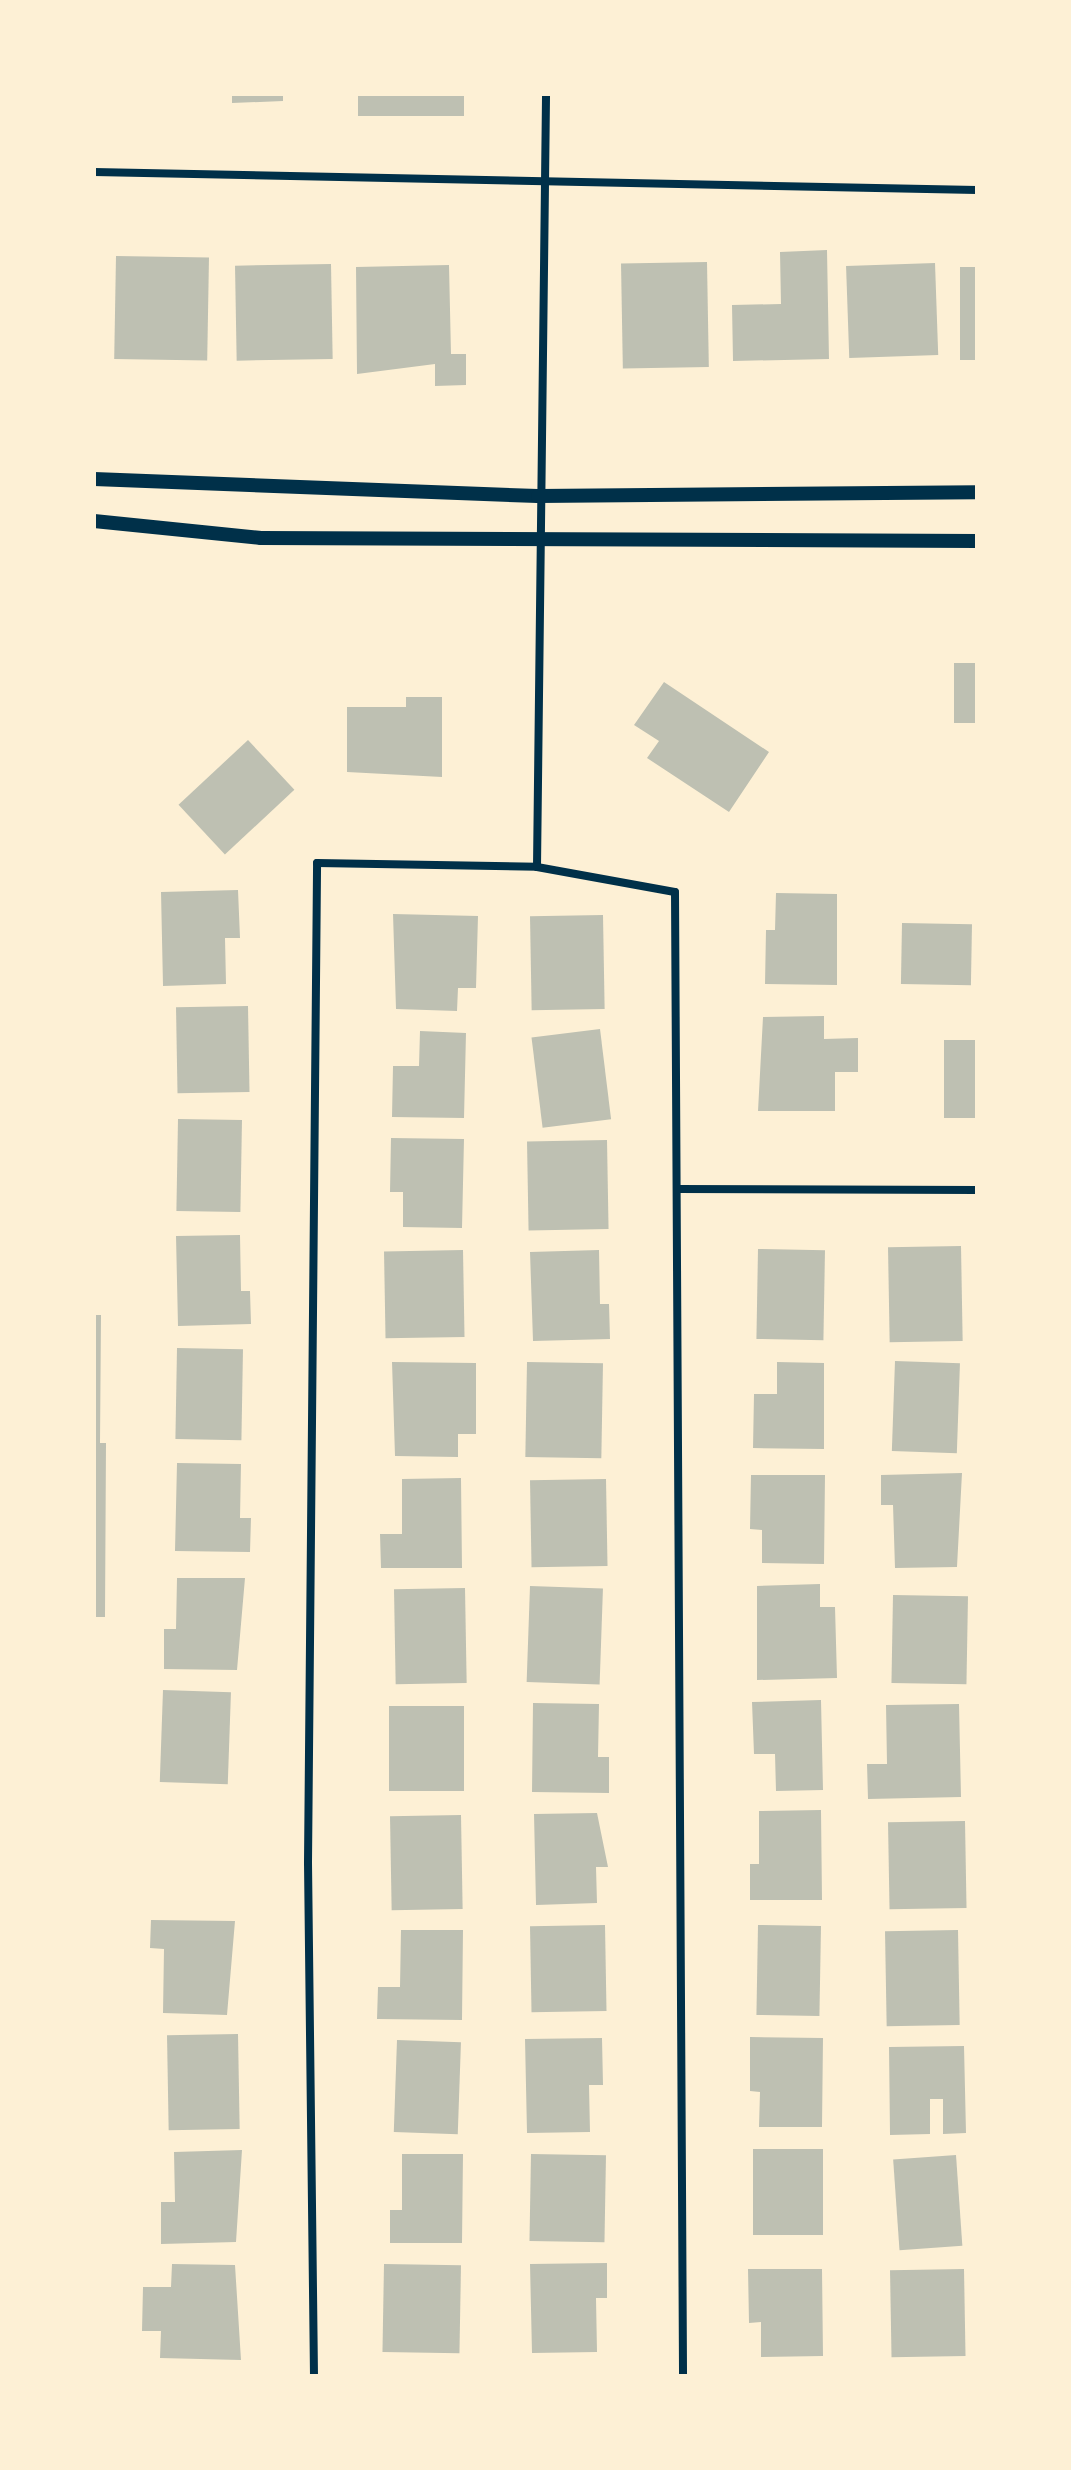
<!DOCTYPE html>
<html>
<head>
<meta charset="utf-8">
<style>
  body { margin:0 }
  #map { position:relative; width:1071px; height:2470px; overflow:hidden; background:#fdf0d5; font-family:Helvetica,sans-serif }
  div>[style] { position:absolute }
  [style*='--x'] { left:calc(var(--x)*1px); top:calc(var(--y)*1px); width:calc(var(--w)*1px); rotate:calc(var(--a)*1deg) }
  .building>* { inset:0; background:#bec0b2; transform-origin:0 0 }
  .minor>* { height:8px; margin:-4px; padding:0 4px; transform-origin:4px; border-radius:4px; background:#003049 }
  .tertiary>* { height:14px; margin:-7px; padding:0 7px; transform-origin:7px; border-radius:7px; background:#003049 }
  span { translate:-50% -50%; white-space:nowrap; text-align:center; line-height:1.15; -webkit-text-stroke:7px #fdf0d5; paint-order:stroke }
  .frame { position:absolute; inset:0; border:96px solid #fdf0d5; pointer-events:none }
</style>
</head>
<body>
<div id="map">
  <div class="building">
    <div style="clip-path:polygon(232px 94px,283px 94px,283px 101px,232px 103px)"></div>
    <div style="left:358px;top:94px;width:106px;height:22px"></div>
    <div style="clip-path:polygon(827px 250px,829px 359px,733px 361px,732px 305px,781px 304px,780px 252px)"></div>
    <div style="left:116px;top:256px;width:93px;height:103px;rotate:1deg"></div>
    <div style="left:707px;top:262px;width:105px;height:86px;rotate:89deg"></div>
    <div style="left:935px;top:263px;width:92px;height:89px;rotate:88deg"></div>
    <div style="left:331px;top:264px;width:95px;height:96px;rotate:89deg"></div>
    <div style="clip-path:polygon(449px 265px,451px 354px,466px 354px,466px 385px,435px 386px,435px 364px,357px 374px,356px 267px)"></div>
    <div style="left:960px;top:267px;width:17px;height:93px"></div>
    <div style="left:977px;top:663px;width:60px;height:23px;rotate:90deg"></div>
    <div style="clip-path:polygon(664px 682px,769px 752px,729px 812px,647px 758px,659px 741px,634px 725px)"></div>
    <div style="clip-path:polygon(406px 697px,442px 697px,442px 777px,347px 772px,347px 707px,406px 707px)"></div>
    <div style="left:248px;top:740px;width:68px;height:95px;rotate:47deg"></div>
    <div style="clip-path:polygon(238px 890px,240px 938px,225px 938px,226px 984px,163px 986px,161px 892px)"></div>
    <div style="clip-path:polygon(776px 893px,837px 894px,837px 985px,765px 984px,766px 930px,775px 930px)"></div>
    <div style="clip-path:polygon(393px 914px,478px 916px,476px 988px,458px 988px,457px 1011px,396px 1009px)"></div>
    <div style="left:603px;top:915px;width:94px;height:73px;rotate:89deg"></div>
    <div style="left:902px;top:923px;width:70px;height:61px;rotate:1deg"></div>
    <div style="left:248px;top:1006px;width:86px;height:72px;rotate:89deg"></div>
    <div style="clip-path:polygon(824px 1016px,824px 1039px,858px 1038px,858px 1072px,835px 1072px,835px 1111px,758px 1111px,763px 1017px)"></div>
    <div style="left:600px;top:1029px;width:91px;height:69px;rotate:83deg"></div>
    <div style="clip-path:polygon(420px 1031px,466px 1033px,464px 1118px,392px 1117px,393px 1066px,419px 1066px)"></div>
    <div style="left:977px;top:1040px;width:78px;height:33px;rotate:90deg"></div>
    <div style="left:178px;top:1119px;width:64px;height:92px;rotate:1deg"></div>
    <div style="clip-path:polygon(391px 1138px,464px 1139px,462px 1228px,403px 1227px,403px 1192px,390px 1192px)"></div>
    <div style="left:607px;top:1140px;width:89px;height:80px;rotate:89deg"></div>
    <div style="clip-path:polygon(240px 1235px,241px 1291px,250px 1291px,251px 1324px,178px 1326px,176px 1236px)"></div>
    <div style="left:961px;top:1246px;width:95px;height:73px;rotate:89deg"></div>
    <div style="left:758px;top:1249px;width:67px;height:90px;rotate:1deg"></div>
    <div style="left:463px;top:1250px;width:87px;height:79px;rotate:89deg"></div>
    <div style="clip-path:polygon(599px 1250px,600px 1304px,609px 1304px,610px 1339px,533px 1341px,530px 1252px)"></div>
    <div style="clip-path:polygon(94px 1315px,101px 1315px,100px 1443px,106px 1443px,105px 1617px,94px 1617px)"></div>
    <div style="left:177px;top:1348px;width:66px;height:91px;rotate:1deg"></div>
    <div style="left:895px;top:1361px;width:65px;height:90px;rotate:2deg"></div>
    <div style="clip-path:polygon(392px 1362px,476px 1363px,476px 1434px,458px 1434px,458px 1457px,395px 1456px)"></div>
    <div style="left:527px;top:1362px;width:76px;height:95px;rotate:1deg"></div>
    <div style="clip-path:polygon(777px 1362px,824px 1363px,824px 1449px,753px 1448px,754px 1394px,777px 1394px)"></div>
    <div style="clip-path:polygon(177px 1463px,241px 1464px,240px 1518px,251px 1518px,250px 1552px,175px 1551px)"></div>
    <div style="clip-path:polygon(962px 1473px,957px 1567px,895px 1568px,893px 1505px,881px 1505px,881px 1475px)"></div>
    <div style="clip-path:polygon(751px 1475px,825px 1475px,824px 1564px,762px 1563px,762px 1530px,750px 1529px)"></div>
    <div style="clip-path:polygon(461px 1478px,462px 1568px,381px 1568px,380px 1534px,402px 1534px,402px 1479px)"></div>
    <div style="left:606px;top:1479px;width:87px;height:76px;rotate:89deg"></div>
    <div style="clip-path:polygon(177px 1578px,245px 1578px,237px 1670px,164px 1669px,164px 1629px,176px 1629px)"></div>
    <div style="clip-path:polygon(820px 1584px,820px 1607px,835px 1607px,837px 1678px,757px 1680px,757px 1586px)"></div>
    <div style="left:530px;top:1586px;width:73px;height:96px;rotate:2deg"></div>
    <div style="left:465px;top:1588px;width:95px;height:71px;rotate:89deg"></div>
    <div style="left:893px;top:1595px;width:75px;height:88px;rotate:1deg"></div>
    <div style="left:163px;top:1690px;width:68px;height:92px;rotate:2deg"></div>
    <div style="clip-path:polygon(821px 1700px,823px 1790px,776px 1791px,775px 1754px,754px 1754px,752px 1702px)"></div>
    <div style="clip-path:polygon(533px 1703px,599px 1704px,598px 1757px,609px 1757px,609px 1793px,532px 1792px)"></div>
    <div style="clip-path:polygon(959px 1704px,961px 1797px,868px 1799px,867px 1764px,887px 1764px,886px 1705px)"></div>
    <div style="left:389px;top:1706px;width:75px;height:85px"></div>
    <div style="clip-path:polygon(821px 1810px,822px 1900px,750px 1900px,750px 1864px,759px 1864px,759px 1811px)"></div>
    <div style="clip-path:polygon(597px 1813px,608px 1867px,596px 1867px,597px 1903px,536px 1905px,534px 1814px)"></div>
    <div style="left:461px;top:1815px;width:94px;height:71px;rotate:89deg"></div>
    <div style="left:965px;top:1821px;width:87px;height:77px;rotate:89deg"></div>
    <div style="clip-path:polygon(151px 1920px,235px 1921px,227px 2015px,163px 2013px,164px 1949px,150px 1948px)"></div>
    <div style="left:605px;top:1925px;width:86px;height:75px;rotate:89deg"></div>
    <div style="left:758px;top:1925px;width:63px;height:90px;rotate:1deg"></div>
    <div style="clip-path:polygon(401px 1930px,463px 1930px,462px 2020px,377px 2019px,378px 1987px,400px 1987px)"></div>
    <div style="left:958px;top:1930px;width:95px;height:73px;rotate:89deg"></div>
    <div style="left:238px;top:2034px;width:95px;height:71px;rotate:89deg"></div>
    <div style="clip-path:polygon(750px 2037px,823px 2038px,822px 2127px,759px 2127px,760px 2092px,750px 2091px)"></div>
    <div style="clip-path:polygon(602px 2038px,603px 2085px,589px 2085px,590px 2132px,527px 2133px,525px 2039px)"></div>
    <div style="left:397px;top:2040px;width:64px;height:92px;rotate:2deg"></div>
    <div style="clip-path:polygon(964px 2046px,966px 2133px,943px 2134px,943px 2099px,930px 2099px,930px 2134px,890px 2135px,889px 2047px)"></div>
    <div style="left:753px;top:2149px;width:70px;height:86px"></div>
    <div style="clip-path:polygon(242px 2150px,236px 2242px,161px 2244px,161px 2202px,175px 2202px,174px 2152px)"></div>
    <div style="clip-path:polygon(402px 2154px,463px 2154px,462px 2243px,390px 2243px,390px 2210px,402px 2210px)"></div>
    <div style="left:531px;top:2154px;width:75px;height:87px;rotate:1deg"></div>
    <div style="left:956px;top:2155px;width:91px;height:63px;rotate:86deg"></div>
    <div style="clip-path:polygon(607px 2263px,607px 2298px,596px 2298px,597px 2352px,532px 2353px,530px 2264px)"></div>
    <div style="clip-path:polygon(172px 2264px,235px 2265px,241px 2360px,160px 2358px,161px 2331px,142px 2331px,143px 2287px,171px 2287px)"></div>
    <div style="left:384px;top:2264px;width:77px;height:88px;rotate:1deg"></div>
    <div style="clip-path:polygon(748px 2269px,822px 2269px,823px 2356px,761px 2357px,761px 2322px,749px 2323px)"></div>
    <div style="left:964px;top:2269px;width:87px;height:74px;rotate:89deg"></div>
  </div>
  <div class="minor">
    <div style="--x:94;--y:172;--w:883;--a:1.17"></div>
    <div style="--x:537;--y:867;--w:773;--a:-89.33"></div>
    <div style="--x:677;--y:1189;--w:300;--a:0.2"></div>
    <div style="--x:314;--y:2376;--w:513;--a:-90.67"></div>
    <div style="--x:308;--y:1863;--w:1000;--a:-89.48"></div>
    <div style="--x:317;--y:863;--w:220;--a:1"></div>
    <div style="--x:537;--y:867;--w:140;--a:10.3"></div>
    <div style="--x:675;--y:892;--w:1484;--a:89.69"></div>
  </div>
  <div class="tertiary">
    <div style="--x:94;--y:479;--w:444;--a:2.2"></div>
    <div style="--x:538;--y:496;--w:439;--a:-0.5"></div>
    <div style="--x:94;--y:521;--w:168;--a:5.8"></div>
    <div style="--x:261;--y:538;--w:716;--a:0.24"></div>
  </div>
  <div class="frame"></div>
</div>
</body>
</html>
